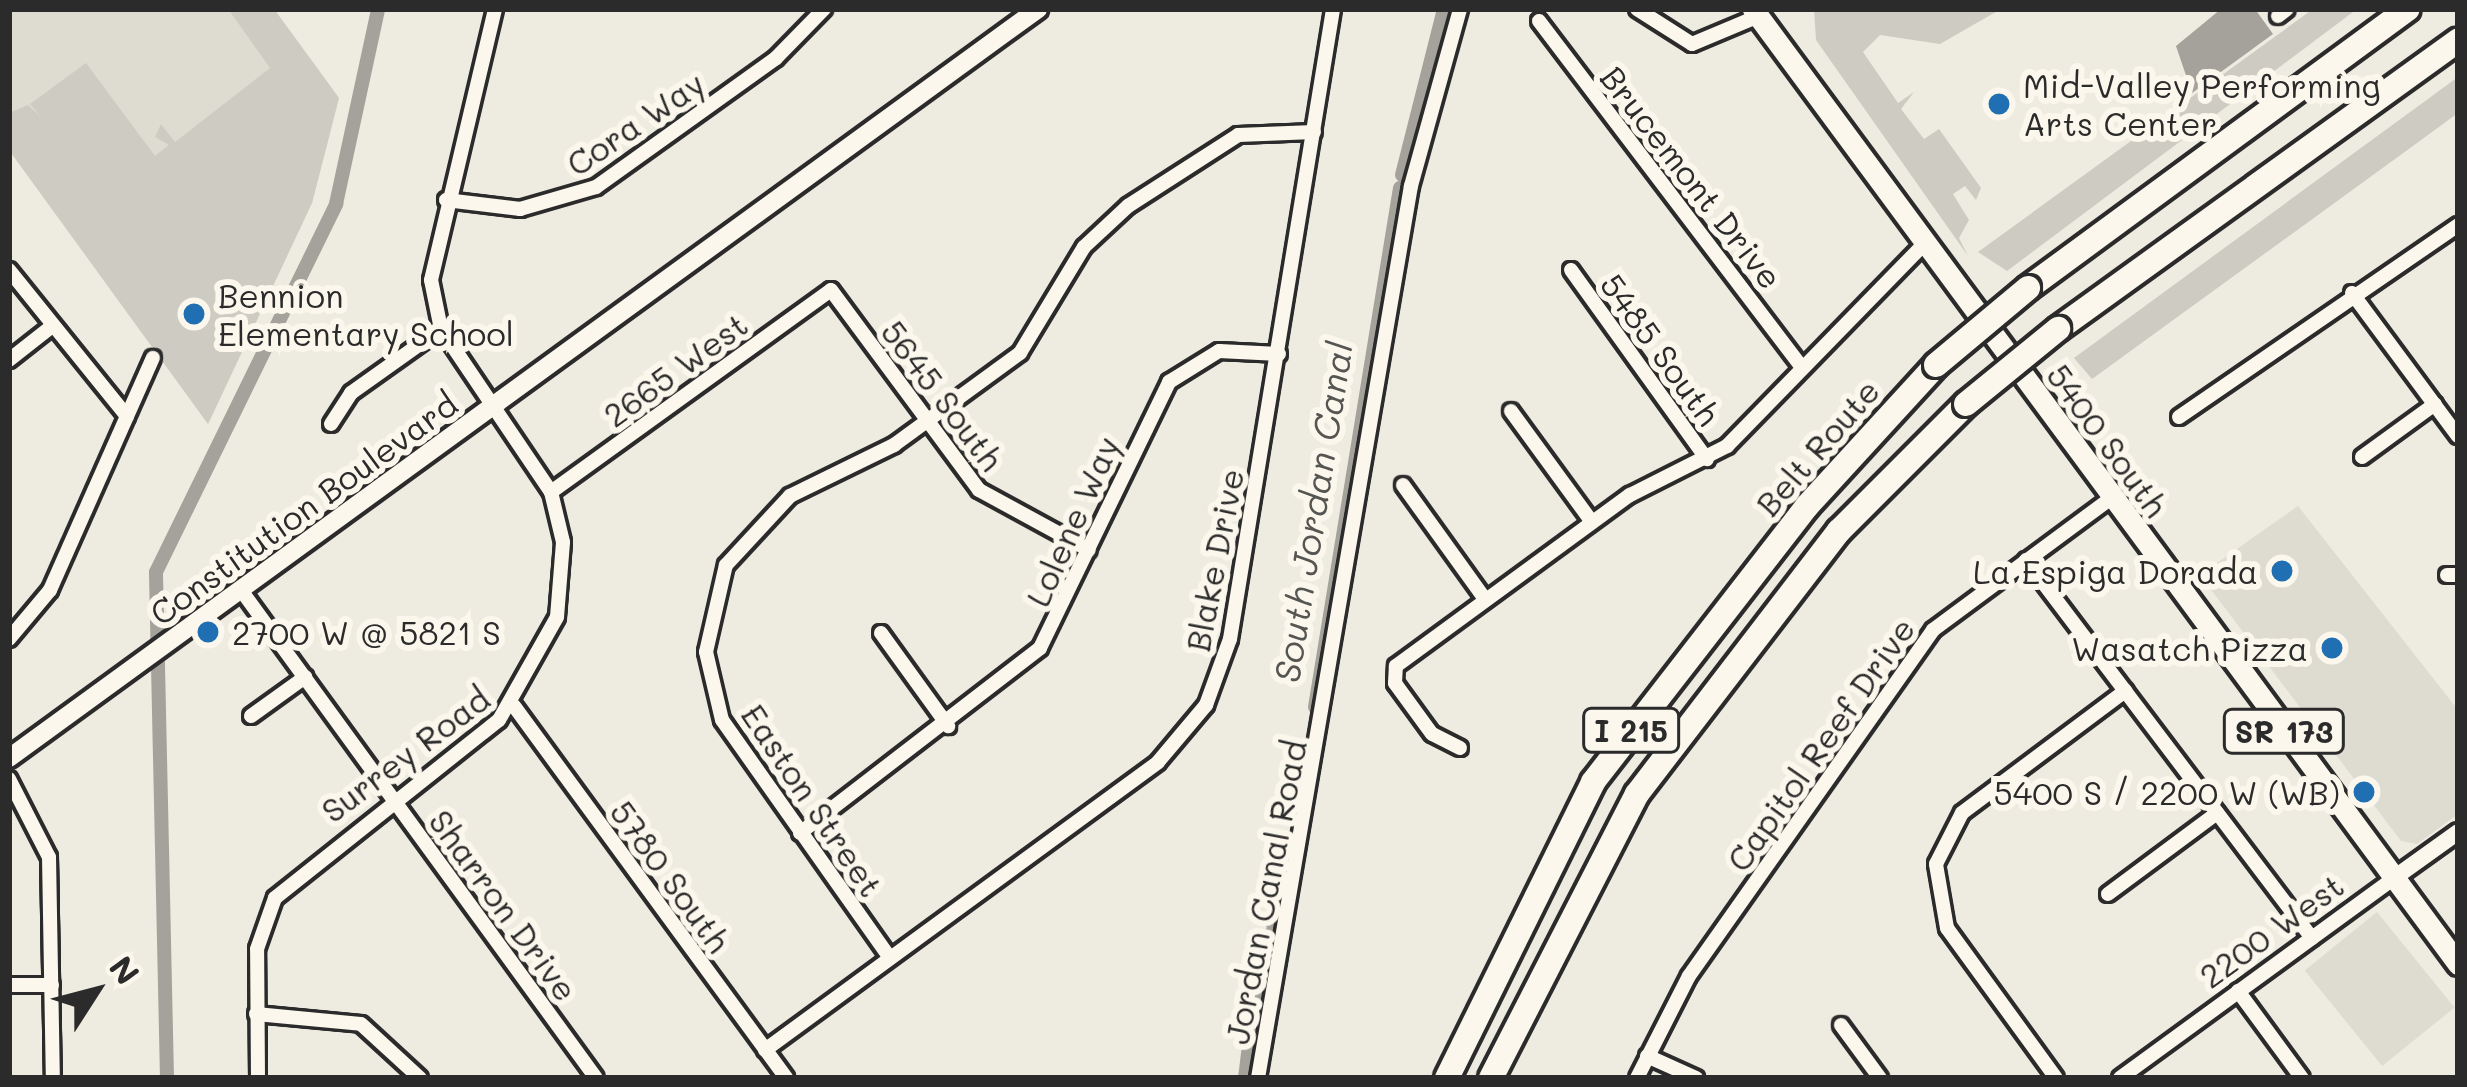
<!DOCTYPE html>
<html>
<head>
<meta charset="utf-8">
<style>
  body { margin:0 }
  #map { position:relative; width:2467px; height:1087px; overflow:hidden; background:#eeebe0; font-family:Mali,sans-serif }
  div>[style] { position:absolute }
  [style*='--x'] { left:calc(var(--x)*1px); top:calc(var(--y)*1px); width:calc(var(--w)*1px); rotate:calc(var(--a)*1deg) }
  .built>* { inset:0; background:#dedbd1; transform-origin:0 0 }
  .green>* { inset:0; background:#cecbc2 }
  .water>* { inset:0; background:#a4a29a }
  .canal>* { height:14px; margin:-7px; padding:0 7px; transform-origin:7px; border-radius:7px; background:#a4a29a }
  .roads { filter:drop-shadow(3px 0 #2b2b2b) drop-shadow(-3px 0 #2b2b2b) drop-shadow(0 3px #2b2b2b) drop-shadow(0 -3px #2b2b2b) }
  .minor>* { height:14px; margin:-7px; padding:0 7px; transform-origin:7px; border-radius:7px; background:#fbf7ec }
  .tertiary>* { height:16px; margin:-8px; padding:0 8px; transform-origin:8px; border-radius:8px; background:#fbf7ec }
  .secondary>* { height:18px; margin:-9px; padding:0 9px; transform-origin:9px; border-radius:9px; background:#fbf7ec }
  .primary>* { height:21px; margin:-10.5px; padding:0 10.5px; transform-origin:10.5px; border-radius:10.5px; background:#fbf7ec }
  .motorway>* { height:24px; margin:-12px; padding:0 12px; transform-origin:12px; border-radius:12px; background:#fbf7ec }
  .bridges { filter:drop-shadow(3px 0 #2b2b2b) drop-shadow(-3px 0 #2b2b2b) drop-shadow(0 3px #2b2b2b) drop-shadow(0 -3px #2b2b2b) }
  .motorway-bridge>* { height:24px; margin:-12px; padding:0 12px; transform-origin:12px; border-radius:12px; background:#fbf7ec }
  .dots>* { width:33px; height:33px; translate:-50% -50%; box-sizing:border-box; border:6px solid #fbf7ec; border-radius:50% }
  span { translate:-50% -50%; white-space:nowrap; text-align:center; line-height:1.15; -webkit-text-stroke:12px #fbf7ec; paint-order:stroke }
  .shield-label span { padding:3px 9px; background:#fbf7ec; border:3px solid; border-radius:9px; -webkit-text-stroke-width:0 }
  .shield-label { font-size:30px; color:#2b2b2b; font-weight:700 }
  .poi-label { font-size:33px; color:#2b2b2b }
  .left { translate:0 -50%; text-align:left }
  .right { translate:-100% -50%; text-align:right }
  .street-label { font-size:33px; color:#2b2b2b }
  .water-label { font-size:36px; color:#555552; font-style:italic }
  .frame { position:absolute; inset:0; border:12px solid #2b2b2b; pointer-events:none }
  .north { position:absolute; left:36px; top:931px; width:120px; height:120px; -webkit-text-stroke:9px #fbf7ec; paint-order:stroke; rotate:54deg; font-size:33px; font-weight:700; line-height:48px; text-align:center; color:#2b2b2b }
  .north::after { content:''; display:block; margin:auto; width:42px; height:54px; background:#2b2b2b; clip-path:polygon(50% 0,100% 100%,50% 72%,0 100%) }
</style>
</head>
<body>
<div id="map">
  <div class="built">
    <div style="clip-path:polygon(9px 9px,274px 9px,339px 98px,312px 203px,208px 424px,9px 150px)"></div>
    <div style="clip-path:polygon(2298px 506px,2458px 710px,2458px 814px,2417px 844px,2401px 841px,2200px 575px)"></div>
    <div style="left:2377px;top:912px;width:123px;height:93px;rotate:51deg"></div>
  </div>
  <div class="green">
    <div style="clip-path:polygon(228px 9px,274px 9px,339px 98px,312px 203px,208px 424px,9px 150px,9px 113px,28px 105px,41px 117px,30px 104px,86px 63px,155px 156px,169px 145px,155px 137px,161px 124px,175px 142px,270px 68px)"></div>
    <div style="clip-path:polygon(1814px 9px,2001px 9px,1940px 44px,1880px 35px,1863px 52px,1898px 103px,1914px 92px,1901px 109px,1924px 139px,1939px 129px,1981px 188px,1976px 200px,1965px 186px,1953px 194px,1969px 220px,1959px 238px,1968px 256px,1816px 40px)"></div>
    <div style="clip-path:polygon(2313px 9px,2357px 9px,2007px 271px,1978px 252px)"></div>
    <div style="clip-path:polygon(2458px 77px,2458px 113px,2417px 143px,2092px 379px,2074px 358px)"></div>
  </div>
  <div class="water">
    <div style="clip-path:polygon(2221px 9px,2255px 9px,2273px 34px,2192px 93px,2176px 46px)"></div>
  </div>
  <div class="canal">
    <div style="--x:1402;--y:175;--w:171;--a:-75.8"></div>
    <div style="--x:1315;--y:707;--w:526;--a:-80.7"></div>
    <div style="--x:1272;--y:923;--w:60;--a:-76.4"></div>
    <div style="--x:1260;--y:972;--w:39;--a:-75"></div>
    <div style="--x:1249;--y:1035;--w:55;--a:-80.5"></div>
    <div style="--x:167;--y:1078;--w:506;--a:-91.25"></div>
    <div style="--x:156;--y:572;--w:410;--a:-63.9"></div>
    <div style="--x:336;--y:204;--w:199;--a:-77.8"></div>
    <div style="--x:1245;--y:1078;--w:35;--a:-83"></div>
  </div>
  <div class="roads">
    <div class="minor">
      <div style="--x:1637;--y:9;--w:65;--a:32.5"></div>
      <div style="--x:1692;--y:44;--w:73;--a:-22.7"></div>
      <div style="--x:2278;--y:16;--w:11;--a:-38"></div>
      <div style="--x:1539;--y:21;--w:435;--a:52.8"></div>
      <div style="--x:446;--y:200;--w:75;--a:6.9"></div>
      <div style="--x:520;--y:209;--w:79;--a:-16.1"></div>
      <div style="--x:596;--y:187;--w:221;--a:-35.6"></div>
      <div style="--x:776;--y:58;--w:69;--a:-45.6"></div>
      <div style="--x:9;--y:270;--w:188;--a:51.1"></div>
      <div style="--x:1571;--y:270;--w:233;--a:54.3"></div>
      <div style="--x:2352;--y:293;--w:178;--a:53.5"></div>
      <div style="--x:9;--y:360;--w:53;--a:-38.2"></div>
      <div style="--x:1511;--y:411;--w:137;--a:53.9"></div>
      <div style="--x:2179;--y:417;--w:339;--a:-34.5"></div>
      <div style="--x:331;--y:424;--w:37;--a:-57"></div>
      <div style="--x:351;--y:393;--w:110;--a:-35.4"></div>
      <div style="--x:2362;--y:457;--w:90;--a:-36"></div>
      <div style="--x:1403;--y:485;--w:140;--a:54.3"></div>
      <div style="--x:551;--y:492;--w:345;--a:-35.8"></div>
      <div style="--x:831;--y:290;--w:249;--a:53.5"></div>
      <div style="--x:979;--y:490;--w:125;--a:28.6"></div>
      <div style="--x:2026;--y:560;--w:474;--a:52.9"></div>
      <div style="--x:2447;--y:575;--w:11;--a:0"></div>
      <div style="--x:241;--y:590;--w:603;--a:53.97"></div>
      <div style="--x:881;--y:633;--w:115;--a:54.2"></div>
      <div style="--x:9;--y:639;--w:64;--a:-50.1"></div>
      <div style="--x:50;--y:590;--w:254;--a:-66.1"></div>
      <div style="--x:514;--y:706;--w:461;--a:53.8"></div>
      <div style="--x:251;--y:716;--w:67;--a:-35.8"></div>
      <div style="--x:1460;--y:748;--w:31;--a:-153"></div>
      <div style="--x:1432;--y:734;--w:63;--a:-126"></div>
      <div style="--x:1395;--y:683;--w:17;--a:-87"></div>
      <div style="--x:1396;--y:666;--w:290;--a:-36.2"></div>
      <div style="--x:1630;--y:495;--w:109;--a:-26.8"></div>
      <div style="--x:1727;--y:446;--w:282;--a:-45.7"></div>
      <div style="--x:9;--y:779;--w:88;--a:62.9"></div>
      <div style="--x:49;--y:857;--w:221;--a:89"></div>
      <div style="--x:800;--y:833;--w:303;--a:-37.6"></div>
      <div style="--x:1040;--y:648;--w:296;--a:-64.1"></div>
      <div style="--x:1169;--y:382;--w:59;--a:-31.8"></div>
      <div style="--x:1219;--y:351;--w:60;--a:2.9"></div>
      <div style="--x:2108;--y:894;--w:136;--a:-36.6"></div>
      <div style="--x:890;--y:958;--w:291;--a:-125.2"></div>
      <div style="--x:722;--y:720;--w:70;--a:-103.2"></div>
      <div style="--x:706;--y:652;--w:89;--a:-77.1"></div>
      <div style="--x:726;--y:565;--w:94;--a:-47.2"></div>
      <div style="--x:790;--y:496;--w:116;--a:-26.1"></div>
      <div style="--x:894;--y:445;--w:156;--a:-36.1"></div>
      <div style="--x:1020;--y:353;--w:124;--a:-58.9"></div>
      <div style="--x:1084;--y:247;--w:60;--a:-43"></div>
      <div style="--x:1128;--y:206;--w:131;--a:-32.8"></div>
      <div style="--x:1238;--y:135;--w:76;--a:-2.3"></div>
      <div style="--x:9;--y:985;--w:43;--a:0"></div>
      <div style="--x:2238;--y:991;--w:108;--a:53.7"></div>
      <div style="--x:256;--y:1014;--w:105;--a:5.4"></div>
      <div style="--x:361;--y:1024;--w:80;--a:42.5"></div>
      <div style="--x:1841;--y:1025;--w:66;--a:53.7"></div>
      <div style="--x:765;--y:1050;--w:487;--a:-36.2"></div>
      <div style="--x:1158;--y:762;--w:75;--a:-49.9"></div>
      <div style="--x:1206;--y:705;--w:70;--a:-70"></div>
      <div style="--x:1230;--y:639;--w:638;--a:-80.71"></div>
      <div style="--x:1647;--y:1056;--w:54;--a:24.2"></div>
      <div style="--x:258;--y:1078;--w:129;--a:-90.4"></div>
      <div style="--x:257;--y:949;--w:54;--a:-70.6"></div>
      <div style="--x:275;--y:898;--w:286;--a:-38.5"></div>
      <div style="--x:499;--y:720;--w:118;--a:-60.6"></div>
      <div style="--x:557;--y:617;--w:75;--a:-85.4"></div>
      <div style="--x:563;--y:542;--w:51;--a:-103.5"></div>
      <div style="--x:551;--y:492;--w:197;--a:-124"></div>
      <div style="--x:441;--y:329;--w:50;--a:-101.5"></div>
      <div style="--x:431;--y:280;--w:278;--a:-76.7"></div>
      <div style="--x:1258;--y:1078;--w:905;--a:-80.27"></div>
      <div style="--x:1411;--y:186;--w:184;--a:-74.5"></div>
      <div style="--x:1637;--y:1078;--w:114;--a:-63"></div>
      <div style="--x:1689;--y:976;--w:423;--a:-54.8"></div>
      <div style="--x:1933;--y:630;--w:220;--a:-36.5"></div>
      <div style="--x:2056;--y:1078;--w:185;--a:-126"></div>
      <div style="--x:1947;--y:928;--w:65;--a:-99.8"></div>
      <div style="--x:1936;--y:864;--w:57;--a:-63"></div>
      <div style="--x:1962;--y:813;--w:204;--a:-36.8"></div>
      <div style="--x:2120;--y:1078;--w:339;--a:-36.1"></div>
    </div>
    <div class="tertiary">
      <div style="--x:2394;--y:878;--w:79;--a:-35.7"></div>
    </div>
    <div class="secondary">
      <div style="--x:9;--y:758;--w:1273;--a:-36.05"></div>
    </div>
    <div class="primary">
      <div style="--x:1753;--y:9;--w:1187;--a:53.56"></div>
    </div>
    <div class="motorway">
      <div style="--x:2028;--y:288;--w:471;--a:-36.3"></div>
      <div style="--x:2058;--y:329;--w:493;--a:-35.8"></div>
      <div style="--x:1447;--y:1078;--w:330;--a:-63.7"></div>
      <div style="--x:1593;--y:782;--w:349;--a:-52.2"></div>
      <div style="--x:1807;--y:506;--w:191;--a:-47.5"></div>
      <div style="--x:1491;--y:1078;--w:319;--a:-62.8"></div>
      <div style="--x:1637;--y:794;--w:332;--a:-52.5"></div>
      <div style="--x:1839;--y:531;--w:180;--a:-45"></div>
    </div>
  </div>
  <div class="bridges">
    <div class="motorway-bridge">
      <div style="--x:1936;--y:365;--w:120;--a:-39.9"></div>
      <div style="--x:1966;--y:404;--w:119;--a:-39.2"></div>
    </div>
  </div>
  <div class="dots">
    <div style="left:1999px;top:104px;background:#1f6fb2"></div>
    <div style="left:194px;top:314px;background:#1f6fb2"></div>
    <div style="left:2282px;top:571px;background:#1f6fb2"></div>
    <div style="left:208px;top:632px;background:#1f6fb2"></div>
    <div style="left:2332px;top:648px;background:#1f6fb2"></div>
    <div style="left:2364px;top:792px;background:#1f6fb2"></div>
  </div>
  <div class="shield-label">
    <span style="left:1631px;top:730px">I 215</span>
    <span style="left:2284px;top:731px">SR 173</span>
  </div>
  <div class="poi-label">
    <span class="left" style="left:2023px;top:104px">Mid-Valley Performing<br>Arts Center</span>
    <span class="left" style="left:218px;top:314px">Bennion<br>Elementary School</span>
    <span class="right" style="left:2258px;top:571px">La Espiga Dorada</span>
    <span class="left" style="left:232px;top:632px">2700 W @ 5821 S</span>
    <span class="right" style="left:2308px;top:648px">Wasatch Pizza</span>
    <span class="right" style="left:2340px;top:792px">5400 S / 2200 W (WB)</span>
  </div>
  <div class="street-label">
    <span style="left:635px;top:123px;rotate:-34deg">Cora Way</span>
    <span style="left:1692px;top:177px;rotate:52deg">Brucemont Drive</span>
    <span style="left:1661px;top:349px;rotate:54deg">5485 South</span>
    <span style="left:675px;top:369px;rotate:-36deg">2665 West</span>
    <span style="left:943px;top:395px;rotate:53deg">5645 South</span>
    <span style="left:2108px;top:440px;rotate:54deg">5400 South</span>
    <span style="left:1817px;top:447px;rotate:-49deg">Belt Route</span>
    <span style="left:303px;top:508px;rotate:-36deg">Constitution Boulevard</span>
    <span style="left:1072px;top:521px;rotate:-66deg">Lolene Way</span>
    <span style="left:1214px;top:560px;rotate:-79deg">Blake Drive</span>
    <span style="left:1820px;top:744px;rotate:-55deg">Capitol Reef Drive</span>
    <span style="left:405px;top:754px;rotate:-37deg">Surrey Road</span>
    <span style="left:813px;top:800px;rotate:56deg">Easton Street</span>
    <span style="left:671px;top:876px;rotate:54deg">5780 South</span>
    <span style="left:1265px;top:892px;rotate:-79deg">Jordan Canal Road</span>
    <span style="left:504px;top:905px;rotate:54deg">Sharron Drive</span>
    <span style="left:2271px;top:930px;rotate:-36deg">2200 West</span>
  </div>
  <div class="water-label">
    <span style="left:1312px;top:512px;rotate:-81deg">South Jordan Canal</span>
  </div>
  <div class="frame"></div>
  <div class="north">N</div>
</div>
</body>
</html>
